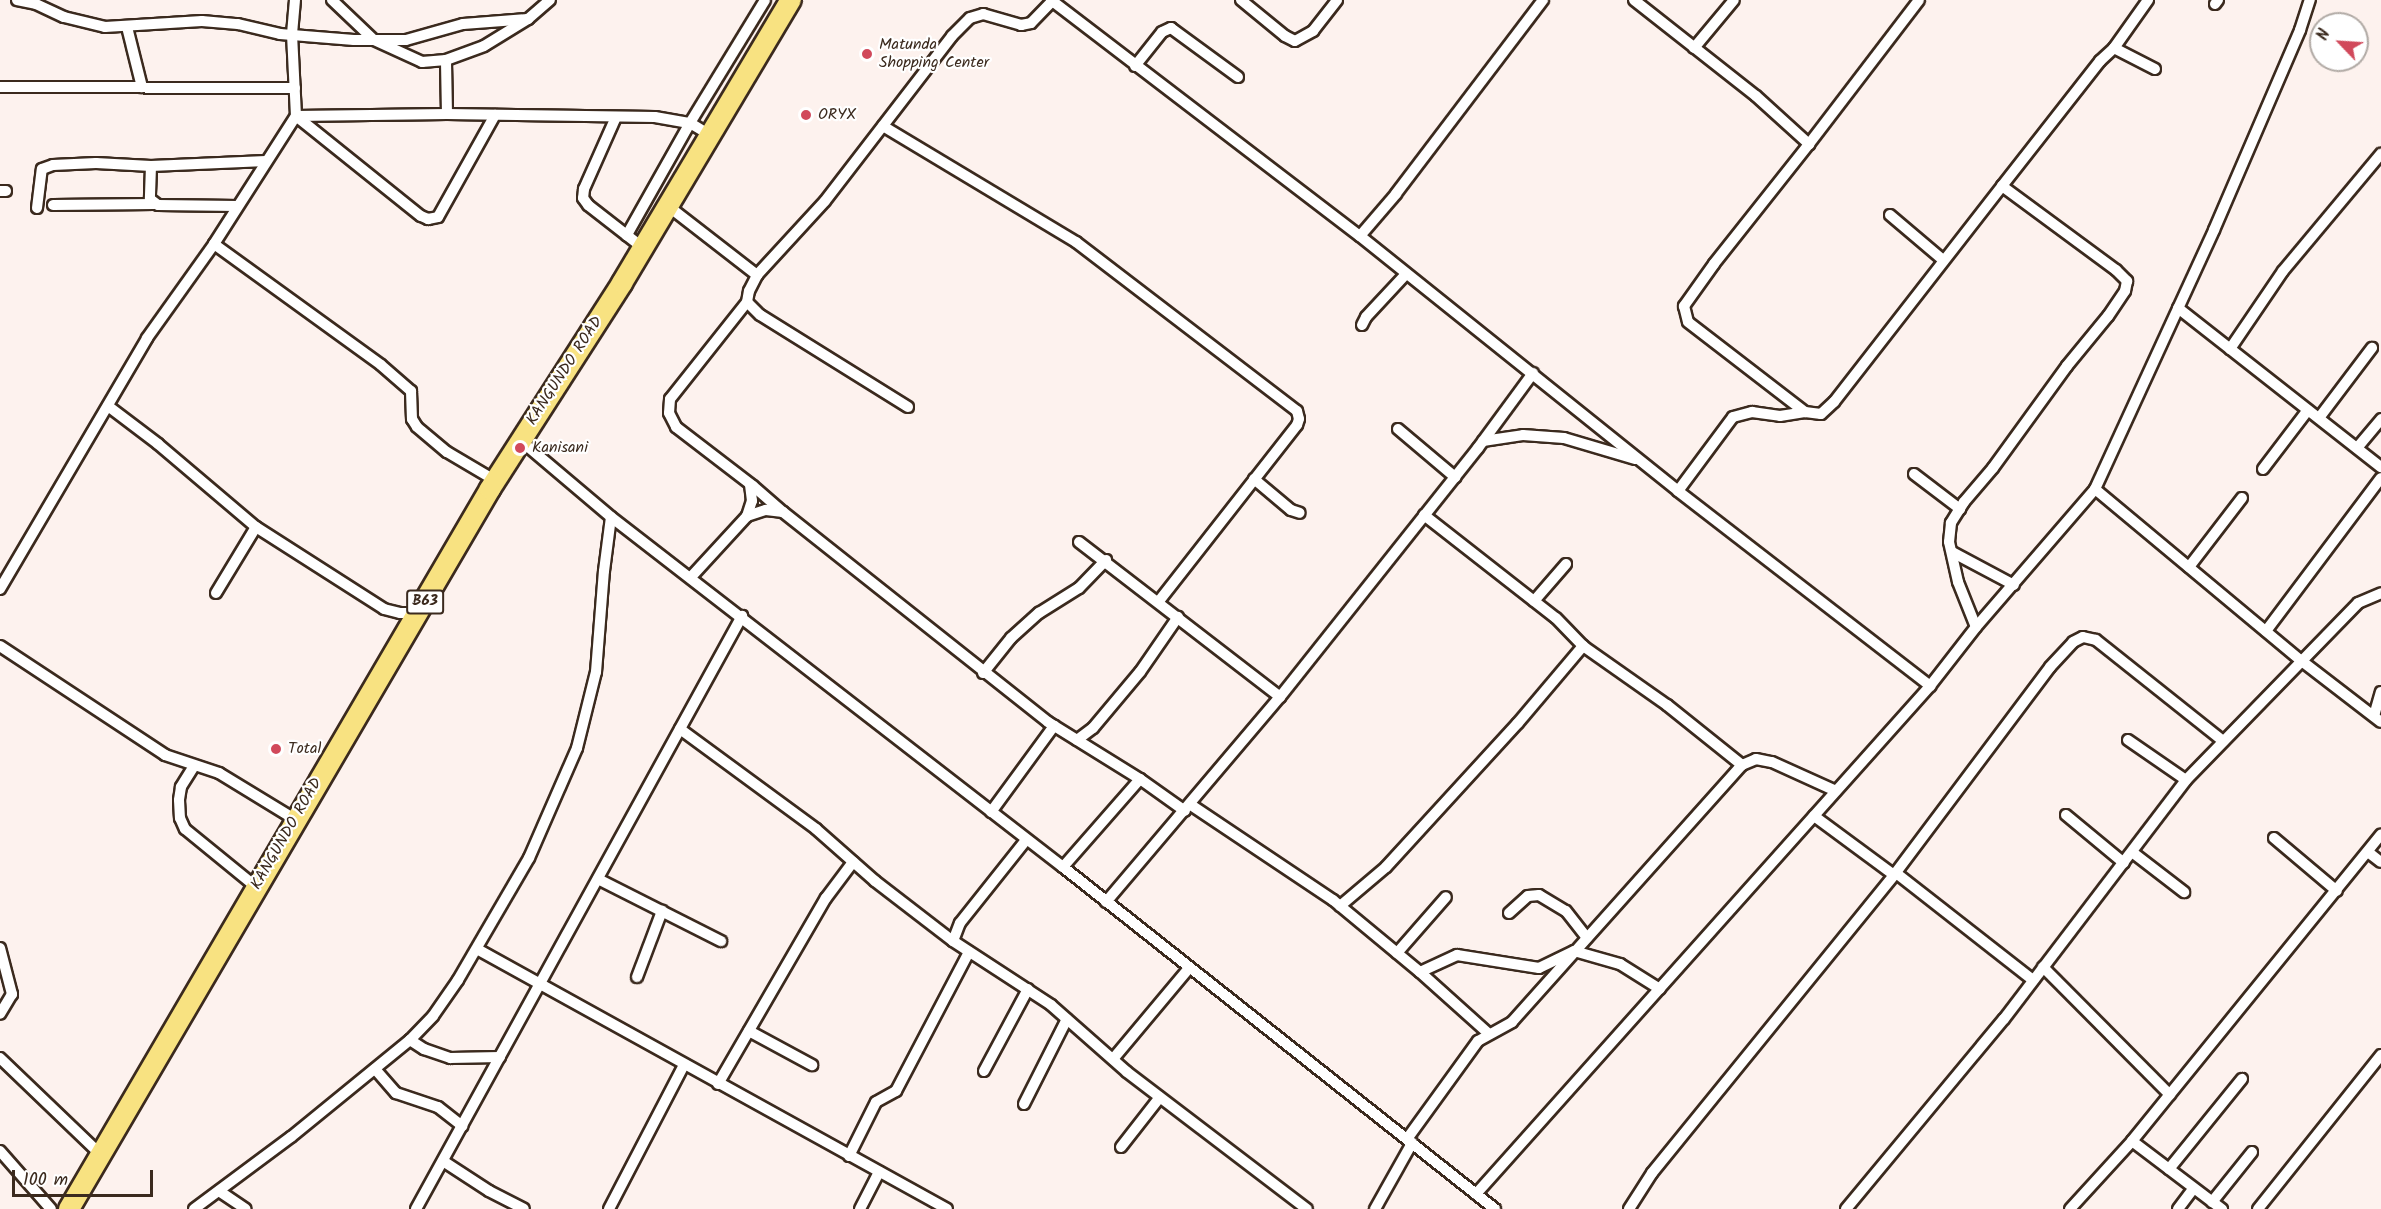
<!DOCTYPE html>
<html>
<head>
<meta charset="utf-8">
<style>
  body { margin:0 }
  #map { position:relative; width:2381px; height:1209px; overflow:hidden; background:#fdf2ee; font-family:Kalam,sans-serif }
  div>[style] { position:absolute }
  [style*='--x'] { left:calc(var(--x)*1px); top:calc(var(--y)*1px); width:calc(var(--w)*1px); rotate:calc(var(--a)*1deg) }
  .roads { filter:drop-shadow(2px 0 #3b2a1e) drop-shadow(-2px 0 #3b2a1e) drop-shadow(0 2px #3b2a1e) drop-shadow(0 -2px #3b2a1e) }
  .street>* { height:10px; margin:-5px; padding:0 5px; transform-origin:5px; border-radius:5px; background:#fff }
  .highway>* { height:20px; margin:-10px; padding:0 10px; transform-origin:10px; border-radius:10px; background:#f8e281 }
  .dots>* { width:16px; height:16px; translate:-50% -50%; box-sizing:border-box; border:3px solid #fff; border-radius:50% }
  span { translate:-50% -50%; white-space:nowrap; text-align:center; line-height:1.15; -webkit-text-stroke:4.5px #fff; paint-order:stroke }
  .shield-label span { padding:2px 4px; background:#fff; border:2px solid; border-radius:4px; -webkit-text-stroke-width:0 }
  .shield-label { font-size:15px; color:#3b2a1e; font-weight:700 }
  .poi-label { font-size:16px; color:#3b2a1e }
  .left { translate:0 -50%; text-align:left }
  .street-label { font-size:16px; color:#3b2a1e }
  .north { position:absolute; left:2309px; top:12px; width:60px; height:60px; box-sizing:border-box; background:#fff; border:2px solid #b1aaa5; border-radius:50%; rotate:295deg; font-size:16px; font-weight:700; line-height:24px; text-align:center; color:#3b2a1e }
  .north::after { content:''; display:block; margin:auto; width:21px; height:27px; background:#d1495b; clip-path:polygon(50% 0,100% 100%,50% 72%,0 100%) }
  .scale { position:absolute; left:12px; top:1170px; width:141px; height:27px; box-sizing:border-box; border:3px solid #3b2a1e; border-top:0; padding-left:8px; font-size:18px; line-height:21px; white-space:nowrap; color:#3b2a1e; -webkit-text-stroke:4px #fff; paint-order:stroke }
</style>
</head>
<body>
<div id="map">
  <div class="roads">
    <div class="street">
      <div style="--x:17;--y:0;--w:19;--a:12"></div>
      <div style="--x:36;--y:4;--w:31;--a:25"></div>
      <div style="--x:64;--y:17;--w:42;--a:13.7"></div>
      <div style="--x:105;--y:27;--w:97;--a:-3.5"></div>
      <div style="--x:202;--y:21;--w:36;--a:5"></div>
      <div style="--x:238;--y:24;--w:43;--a:13.4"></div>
      <div style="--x:280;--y:34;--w:74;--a:4.6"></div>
      <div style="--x:354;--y:40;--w:52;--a:0"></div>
      <div style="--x:406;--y:40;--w:59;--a:-15.7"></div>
      <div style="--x:463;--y:24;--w:65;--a:-4.4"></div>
      <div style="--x:332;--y:0;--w:58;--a:43.6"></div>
      <div style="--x:374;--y:40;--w:53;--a:24.6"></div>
      <div style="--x:422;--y:62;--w:24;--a:-5"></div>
      <div style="--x:1051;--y:0;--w:389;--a:37.4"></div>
      <div style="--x:1241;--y:0;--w:57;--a:39.3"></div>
      <div style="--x:1285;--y:36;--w:11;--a:27"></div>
      <div style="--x:1295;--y:41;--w:21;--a:-29"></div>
      <div style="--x:1313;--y:31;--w:39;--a:-52"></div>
      <div style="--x:1543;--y:0;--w:243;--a:127.2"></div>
      <div style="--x:1396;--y:194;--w:55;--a:130.6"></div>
      <div style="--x:1360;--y:236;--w:408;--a:38.7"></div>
      <div style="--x:1678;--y:491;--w:319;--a:37.7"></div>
      <div style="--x:1634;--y:0;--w:155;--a:38.2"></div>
      <div style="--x:1756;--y:96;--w:72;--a:42.2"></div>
      <div style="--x:1809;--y:144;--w:153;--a:128.4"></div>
      <div style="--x:1714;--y:264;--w:52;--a:125.5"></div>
      <div style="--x:1684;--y:306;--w:16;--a:76"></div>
      <div style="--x:1688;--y:322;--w:148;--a:37.6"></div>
      <div style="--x:1805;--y:412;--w:16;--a:7"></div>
      <div style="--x:1821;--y:414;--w:18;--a:-43"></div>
      <div style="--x:1834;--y:402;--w:274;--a:-52.1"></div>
      <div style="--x:2002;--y:186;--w:142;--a:36.4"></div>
      <div style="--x:2116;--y:270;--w:16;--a:45"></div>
      <div style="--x:2127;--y:281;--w:10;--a:101"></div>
      <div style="--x:2125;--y:291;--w:30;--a:124"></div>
      <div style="--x:2108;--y:316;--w:65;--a:129.4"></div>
      <div style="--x:2067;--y:366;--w:126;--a:126"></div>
      <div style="--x:1993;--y:468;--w:45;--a:130.5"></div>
      <div style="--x:1964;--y:502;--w:25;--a:122"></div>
      <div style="--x:1951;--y:523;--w:19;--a:96"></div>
      <div style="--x:1949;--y:542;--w:41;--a:77.3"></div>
      <div style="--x:1958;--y:582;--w:48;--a:68.2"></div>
      <div style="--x:2215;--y:4;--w:5;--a:-53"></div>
      <div style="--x:127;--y:27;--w:62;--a:76"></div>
      <div style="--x:1694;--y:48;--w:62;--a:-50.2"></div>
      <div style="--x:2114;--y:48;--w:59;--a:-54.7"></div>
      <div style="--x:1135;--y:66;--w:43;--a:-51.5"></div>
      <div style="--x:1162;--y:32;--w:10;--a:-24"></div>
      <div style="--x:1171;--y:28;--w:83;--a:36.2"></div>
      <div style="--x:0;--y:87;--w:295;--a:0.2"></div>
      <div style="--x:447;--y:114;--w:54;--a:-91.1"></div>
      <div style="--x:446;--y:60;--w:40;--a:-20.2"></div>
      <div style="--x:484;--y:46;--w:52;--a:-31.5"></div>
      <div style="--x:528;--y:19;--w:29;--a:-41"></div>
      <div style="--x:296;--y:116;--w:151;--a:-0.8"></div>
      <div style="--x:447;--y:114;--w:208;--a:0.8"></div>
      <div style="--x:655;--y:117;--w:36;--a:10"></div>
      <div style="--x:690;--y:123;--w:129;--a:119.4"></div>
      <div style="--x:296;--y:116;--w:160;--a:38.7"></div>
      <div style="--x:421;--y:216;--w:8;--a:23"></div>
      <div style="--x:428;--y:219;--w:10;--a:-11"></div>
      <div style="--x:438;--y:217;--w:117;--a:-60.8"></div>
      <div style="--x:616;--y:117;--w:79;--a:114"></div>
      <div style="--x:584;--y:189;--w:9;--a:96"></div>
      <div style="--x:583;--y:198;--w:9;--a:54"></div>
      <div style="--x:588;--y:205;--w:68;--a:37.9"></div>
      <div style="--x:883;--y:126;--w:225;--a:31"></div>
      <div style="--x:1076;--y:242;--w:278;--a:37.4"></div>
      <div style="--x:1297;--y:411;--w:8;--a:76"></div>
      <div style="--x:1299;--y:419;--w:6;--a:108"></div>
      <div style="--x:1297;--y:425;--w:225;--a:128.1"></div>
      <div style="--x:710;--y:135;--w:23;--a:-149"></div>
      <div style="--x:690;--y:123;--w:144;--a:-58.6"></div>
      <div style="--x:1809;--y:144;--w:181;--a:-52.6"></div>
      <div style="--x:151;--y:166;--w:115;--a:-2.5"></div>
      <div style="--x:2002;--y:186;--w:159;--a:-51.9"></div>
      <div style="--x:2100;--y:61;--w:19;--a:-43"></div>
      <div style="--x:2114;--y:48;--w:46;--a:27.1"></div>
      <div style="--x:0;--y:191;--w:6;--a:0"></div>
      <div style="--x:53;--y:205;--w:101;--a:-0.6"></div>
      <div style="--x:668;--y:206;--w:113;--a:37.8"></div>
      <div style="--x:37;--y:208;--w:39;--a:-83"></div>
      <div style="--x:42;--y:169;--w:12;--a:-20"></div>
      <div style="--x:53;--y:165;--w:43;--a:-2.7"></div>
      <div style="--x:96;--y:163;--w:55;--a:3.1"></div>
      <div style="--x:151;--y:166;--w:33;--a:92"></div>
      <div style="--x:150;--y:199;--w:10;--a:37"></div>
      <div style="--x:158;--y:205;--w:79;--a:0.7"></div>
      <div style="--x:1890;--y:215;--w:70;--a:40.3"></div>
      <div style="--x:214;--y:244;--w:206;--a:35.9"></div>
      <div style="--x:381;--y:365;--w:40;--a:41"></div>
      <div style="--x:411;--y:391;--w:28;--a:88"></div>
      <div style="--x:412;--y:419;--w:9;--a:58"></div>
      <div style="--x:417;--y:427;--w:39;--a:40"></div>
      <div style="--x:447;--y:452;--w:57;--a:30.6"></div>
      <div style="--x:747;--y:302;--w:124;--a:128.4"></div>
      <div style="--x:670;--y:399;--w:14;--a:94"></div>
      <div style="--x:669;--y:413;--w:16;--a:63"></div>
      <div style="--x:676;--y:427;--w:97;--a:37.5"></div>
      <div style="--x:753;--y:486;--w:40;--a:41"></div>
      <div style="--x:2178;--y:308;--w:258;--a:38.1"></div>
      <div style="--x:1362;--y:325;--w:9;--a:-63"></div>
      <div style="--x:1366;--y:317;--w:59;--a:-47.1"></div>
      <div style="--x:2230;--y:349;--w:94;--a:-55.8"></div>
      <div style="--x:2283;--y:271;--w:153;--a:-50.1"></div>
      <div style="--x:108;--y:406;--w:63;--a:37.2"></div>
      <div style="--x:158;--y:444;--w:128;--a:40.3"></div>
      <div style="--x:256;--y:527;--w:152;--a:32.6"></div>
      <div style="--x:384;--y:609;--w:16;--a:14"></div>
      <div style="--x:400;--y:613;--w:18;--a:0"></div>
      <div style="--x:908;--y:407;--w:174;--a:-148.1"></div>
      <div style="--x:760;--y:315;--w:18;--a:-135"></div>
      <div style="--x:747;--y:302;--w:11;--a:-80"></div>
      <div style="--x:749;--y:291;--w:18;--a:-63"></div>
      <div style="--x:757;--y:275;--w:100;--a:-47.4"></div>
      <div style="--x:825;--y:201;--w:208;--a:-52.4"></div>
      <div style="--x:952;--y:36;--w:25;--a:-45"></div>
      <div style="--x:970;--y:18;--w:14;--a:-17"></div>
      <div style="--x:983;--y:14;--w:40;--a:16"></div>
      <div style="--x:1021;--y:25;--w:10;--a:-11"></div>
      <div style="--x:1031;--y:23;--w:30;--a:-46"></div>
      <div style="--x:2319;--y:418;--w:88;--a:-52.9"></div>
      <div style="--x:1398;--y:429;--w:75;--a:40.1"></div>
      <div style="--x:520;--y:440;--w:119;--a:40.2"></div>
      <div style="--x:611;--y:517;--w:572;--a:37.75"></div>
      <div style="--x:1063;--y:867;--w:551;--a:38.37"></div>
      <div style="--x:1483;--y:441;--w:40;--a:-8.5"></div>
      <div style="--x:1523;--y:435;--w:41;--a:4.2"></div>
      <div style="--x:1564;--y:438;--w:74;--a:16.5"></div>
      <div style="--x:2357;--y:448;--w:38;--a:-50"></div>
      <div style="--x:2263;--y:469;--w:74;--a:-52.7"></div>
      <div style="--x:1914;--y:474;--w:58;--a:37.3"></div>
      <div style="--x:1254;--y:479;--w:48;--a:40"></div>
      <div style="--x:1291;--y:510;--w:9;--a:18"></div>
      <div style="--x:2095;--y:489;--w:271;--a:39.8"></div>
      <div style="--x:2303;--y:662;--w:98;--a:37.6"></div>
      <div style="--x:1678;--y:491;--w:92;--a:-53.4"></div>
      <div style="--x:1733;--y:417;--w:20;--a:-15"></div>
      <div style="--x:1752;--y:412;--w:28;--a:8"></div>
      <div style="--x:1780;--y:416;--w:25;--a:-9"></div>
      <div style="--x:1424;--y:515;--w:167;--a:38"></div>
      <div style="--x:1556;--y:618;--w:39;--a:46"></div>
      <div style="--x:1583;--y:646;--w:103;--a:35.1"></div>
      <div style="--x:1667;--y:705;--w:96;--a:38.7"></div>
      <div style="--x:747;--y:516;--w:16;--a:-72"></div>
      <div style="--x:752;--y:501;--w:17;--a:-97"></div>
      <div style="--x:1079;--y:542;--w:254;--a:37.6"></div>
      <div style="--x:1952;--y:552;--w:70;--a:28"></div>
      <div style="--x:2189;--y:567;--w:87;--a:-52.5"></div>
      <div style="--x:691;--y:577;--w:83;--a:-47.4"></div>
      <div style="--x:747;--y:516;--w:20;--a:-18"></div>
      <div style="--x:766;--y:510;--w:17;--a:7"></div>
      <div style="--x:783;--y:512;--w:338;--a:38.4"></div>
      <div style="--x:1048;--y:722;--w:108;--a:31.8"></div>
      <div style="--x:1140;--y:779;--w:55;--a:35.4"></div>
      <div style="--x:0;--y:589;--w:291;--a:-59.6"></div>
      <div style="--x:147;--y:338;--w:115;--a:-54.5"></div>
      <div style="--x:214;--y:244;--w:152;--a:-57.4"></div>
      <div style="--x:296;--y:116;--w:82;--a:-92.8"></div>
      <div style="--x:292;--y:34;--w:34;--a:-85"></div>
      <div style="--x:216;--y:593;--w:77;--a:-58.8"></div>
      <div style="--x:1534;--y:601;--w:49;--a:-49.1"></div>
      <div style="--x:2266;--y:631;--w:191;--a:-53.1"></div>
      <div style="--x:0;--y:646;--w:198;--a:33.4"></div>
      <div style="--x:165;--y:755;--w:57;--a:18.4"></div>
      <div style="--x:219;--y:773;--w:90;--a:31.4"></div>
      <div style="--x:983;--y:673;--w:45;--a:-51.3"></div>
      <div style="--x:1011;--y:638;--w:38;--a:-42"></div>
      <div style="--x:1039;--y:613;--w:47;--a:-32"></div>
      <div style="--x:1079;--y:588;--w:39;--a:-46"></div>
      <div style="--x:2374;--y:716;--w:25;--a:-74"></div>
      <div style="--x:680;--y:729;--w:169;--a:36.3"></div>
      <div style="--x:816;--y:829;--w:79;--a:41.4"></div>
      <div style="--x:875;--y:881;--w:98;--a:37.6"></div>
      <div style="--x:953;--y:941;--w:117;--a:33.1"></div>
      <div style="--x:1051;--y:1005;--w:101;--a:41.4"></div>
      <div style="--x:1127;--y:1072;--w:226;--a:37.3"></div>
      <div style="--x:1077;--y:740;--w:20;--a:-37"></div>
      <div style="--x:1093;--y:728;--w:73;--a:-50"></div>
      <div style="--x:1140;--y:672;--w:67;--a:-55.4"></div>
      <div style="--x:2128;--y:740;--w:70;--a:34.6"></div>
      <div style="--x:194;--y:766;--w:25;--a:122"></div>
      <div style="--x:181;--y:787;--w:13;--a:99"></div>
      <div style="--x:179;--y:800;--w:18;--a:87"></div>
      <div style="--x:180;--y:818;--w:12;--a:66"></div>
      <div style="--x:185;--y:829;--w:92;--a:39.2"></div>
      <div style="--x:1191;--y:805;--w:171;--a:33.8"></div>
      <div style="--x:1333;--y:900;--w:113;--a:39.6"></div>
      <div style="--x:1420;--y:972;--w:93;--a:41.9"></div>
      <div style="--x:991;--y:812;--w:107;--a:-53.8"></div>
      <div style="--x:2066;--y:815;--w:75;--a:39.6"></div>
      <div style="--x:1814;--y:816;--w:99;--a:36.4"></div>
      <div style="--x:2274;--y:838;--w:82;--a:40.1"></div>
      <div style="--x:2132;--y:852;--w:66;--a:37.6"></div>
      <div style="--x:2368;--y:852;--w:16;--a:38"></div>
      <div style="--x:1063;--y:867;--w:117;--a:-48.8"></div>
      <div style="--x:1896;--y:873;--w:174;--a:38"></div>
      <div style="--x:598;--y:879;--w:138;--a:26.8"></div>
      <div style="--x:1106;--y:902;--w:269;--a:-49.7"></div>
      <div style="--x:1280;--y:697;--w:318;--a:-51.5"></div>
      <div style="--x:1478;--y:448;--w:93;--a:-53.7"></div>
      <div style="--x:1340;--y:906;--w:60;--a:-40.3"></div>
      <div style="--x:1386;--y:867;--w:195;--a:-47.5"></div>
      <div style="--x:1518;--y:723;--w:101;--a:-49.8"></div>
      <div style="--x:1509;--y:913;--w:25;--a:-42"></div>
      <div style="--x:1528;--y:896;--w:11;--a:-5"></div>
      <div style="--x:1539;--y:895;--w:31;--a:31"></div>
      <div style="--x:1566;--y:911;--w:34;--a:52"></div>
      <div style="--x:953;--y:941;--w:19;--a:-69"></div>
      <div style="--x:960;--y:923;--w:106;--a:-51.5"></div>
      <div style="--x:0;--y:948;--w:48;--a:75.4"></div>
      <div style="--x:12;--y:994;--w:23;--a:121"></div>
      <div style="--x:477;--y:949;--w:537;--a:28.95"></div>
      <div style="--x:1397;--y:953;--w:74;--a:-48.8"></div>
      <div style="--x:2043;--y:967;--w:180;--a:45.2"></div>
      <div style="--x:1420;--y:972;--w:41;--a:-24.7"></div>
      <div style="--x:1457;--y:955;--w:83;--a:9"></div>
      <div style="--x:1539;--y:968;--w:39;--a:-26"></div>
      <div style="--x:1574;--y:951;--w:48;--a:15.8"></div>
      <div style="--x:1620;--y:964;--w:47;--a:32"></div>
      <div style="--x:637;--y:977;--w:71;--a:-69.3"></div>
      <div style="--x:749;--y:1031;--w:72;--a:28.4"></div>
      <div style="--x:410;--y:1040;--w:17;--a:33"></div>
      <div style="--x:424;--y:1049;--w:28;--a:19"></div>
      <div style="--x:450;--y:1058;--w:50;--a:-1.1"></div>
      <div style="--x:0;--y:1058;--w:140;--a:43.8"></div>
      <div style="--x:1113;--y:1059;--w:119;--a:-50.1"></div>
      <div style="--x:375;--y:1069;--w:32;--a:49"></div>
      <div style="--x:396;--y:1093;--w:44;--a:18.4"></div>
      <div style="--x:438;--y:1107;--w:31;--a:38"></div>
      <div style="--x:984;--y:1071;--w:93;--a:-61.8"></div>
      <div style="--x:718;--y:1084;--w:215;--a:-59.9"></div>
      <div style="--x:826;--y:898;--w:45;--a:-53.1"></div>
      <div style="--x:1024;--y:1104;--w:95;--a:-63.2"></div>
      <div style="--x:1407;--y:1139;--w:121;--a:-54.1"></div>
      <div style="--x:1478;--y:1041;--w:39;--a:-29"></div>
      <div style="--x:1512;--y:1022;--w:345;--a:-48.2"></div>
      <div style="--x:1742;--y:765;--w:15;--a:-23"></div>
      <div style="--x:1756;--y:759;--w:16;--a:11"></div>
      <div style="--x:1772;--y:762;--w:70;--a:24.4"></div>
      <div style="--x:2132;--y:1141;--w:113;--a:37.1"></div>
      <div style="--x:1121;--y:1147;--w:63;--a:-52"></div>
      <div style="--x:0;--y:1151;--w:77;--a:48.7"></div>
      <div style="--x:849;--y:1156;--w:60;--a:-63.4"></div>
      <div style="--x:876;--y:1102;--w:23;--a:-29"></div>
      <div style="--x:896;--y:1091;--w:157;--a:-62.3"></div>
      <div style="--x:443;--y:1161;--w:55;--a:33.1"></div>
      <div style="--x:489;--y:1191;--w:39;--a:27"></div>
      <div style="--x:2169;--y:1169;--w:116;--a:-51"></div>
      <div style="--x:219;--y:1191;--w:32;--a:34"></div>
      <div style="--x:1476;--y:1194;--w:681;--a:-48.21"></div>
      <div style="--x:1930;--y:686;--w:75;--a:-52.1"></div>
      <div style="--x:1976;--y:627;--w:182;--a:-49.2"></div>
      <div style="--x:2095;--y:489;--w:285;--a:-65.3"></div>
      <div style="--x:2214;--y:230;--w:218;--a:-66.7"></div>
      <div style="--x:2300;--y:30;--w:32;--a:-72"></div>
      <div style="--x:2212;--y:1202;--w:64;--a:-51.3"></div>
      <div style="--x:194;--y:1209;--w:121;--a:-36.6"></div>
      <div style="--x:291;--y:1137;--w:154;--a:-39.2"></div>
      <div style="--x:410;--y:1040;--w:33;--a:-46"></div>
      <div style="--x:433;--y:1016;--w:44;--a:-55.2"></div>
      <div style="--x:458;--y:980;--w:141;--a:-59.8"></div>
      <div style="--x:529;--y:858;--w:120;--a:-66.4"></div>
      <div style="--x:577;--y:748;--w:78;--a:-76"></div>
      <div style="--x:596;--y:672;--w:101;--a:-85.5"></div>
      <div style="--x:604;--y:571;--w:54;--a:-82.6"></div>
      <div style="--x:416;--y:1209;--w:677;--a:-61.2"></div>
      <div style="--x:609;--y:1209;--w:162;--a:-62.5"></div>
      <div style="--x:860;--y:1209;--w:42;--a:-62.8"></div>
      <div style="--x:1375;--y:1209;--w:76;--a:-60.7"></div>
      <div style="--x:1629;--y:1209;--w:43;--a:-57.4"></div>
      <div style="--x:1652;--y:1173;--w:384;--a:-50.9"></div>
      <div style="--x:1894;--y:875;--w:260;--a:-53.1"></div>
      <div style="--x:2050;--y:667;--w:34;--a:-47"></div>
      <div style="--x:2073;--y:642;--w:11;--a:-27"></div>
      <div style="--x:2083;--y:637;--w:13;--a:13"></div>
      <div style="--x:2096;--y:640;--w:162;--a:38.5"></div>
      <div style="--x:1846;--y:1209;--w:247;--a:-50.3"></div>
      <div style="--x:2004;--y:1019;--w:300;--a:-52.7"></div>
      <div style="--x:2186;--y:780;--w:247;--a:-45.8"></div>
      <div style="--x:2358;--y:603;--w:25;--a:-23"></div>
      <div style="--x:2070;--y:1209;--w:92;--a:-47.6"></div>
      <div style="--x:2132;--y:1141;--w:395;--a:-50.9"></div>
      <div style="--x:2178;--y:1209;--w:26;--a:-53"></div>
      <div style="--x:2258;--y:1209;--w:197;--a:-51.4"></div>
    </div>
    <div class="highway">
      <div style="--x:69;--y:1209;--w:834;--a:-59.68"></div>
      <div style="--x:490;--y:489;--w:245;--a:-57.3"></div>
      <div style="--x:622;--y:283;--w:330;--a:-59.2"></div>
    </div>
  </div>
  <div class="dots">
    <div style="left:867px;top:54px;background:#d1495b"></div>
    <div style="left:806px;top:115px;background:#d1495b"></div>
    <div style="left:520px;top:448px;background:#d1495b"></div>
    <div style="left:276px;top:749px;background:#d1495b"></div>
  </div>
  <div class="shield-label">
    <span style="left:425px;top:602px">B63</span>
  </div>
  <div class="poi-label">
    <span class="left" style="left:879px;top:54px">Matunda<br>Shopping Center</span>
    <span class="left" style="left:818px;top:115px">ORYX</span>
    <span class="left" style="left:532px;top:448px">Kanisani</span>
    <span class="left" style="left:288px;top:749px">Total</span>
  </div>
  <div class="street-label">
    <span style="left:565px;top:371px;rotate:-57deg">KANGUNDO ROAD</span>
    <span style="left:287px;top:834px;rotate:-60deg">KANGUNDO ROAD</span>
  </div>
  <div class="north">N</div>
  <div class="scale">100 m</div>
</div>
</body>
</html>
